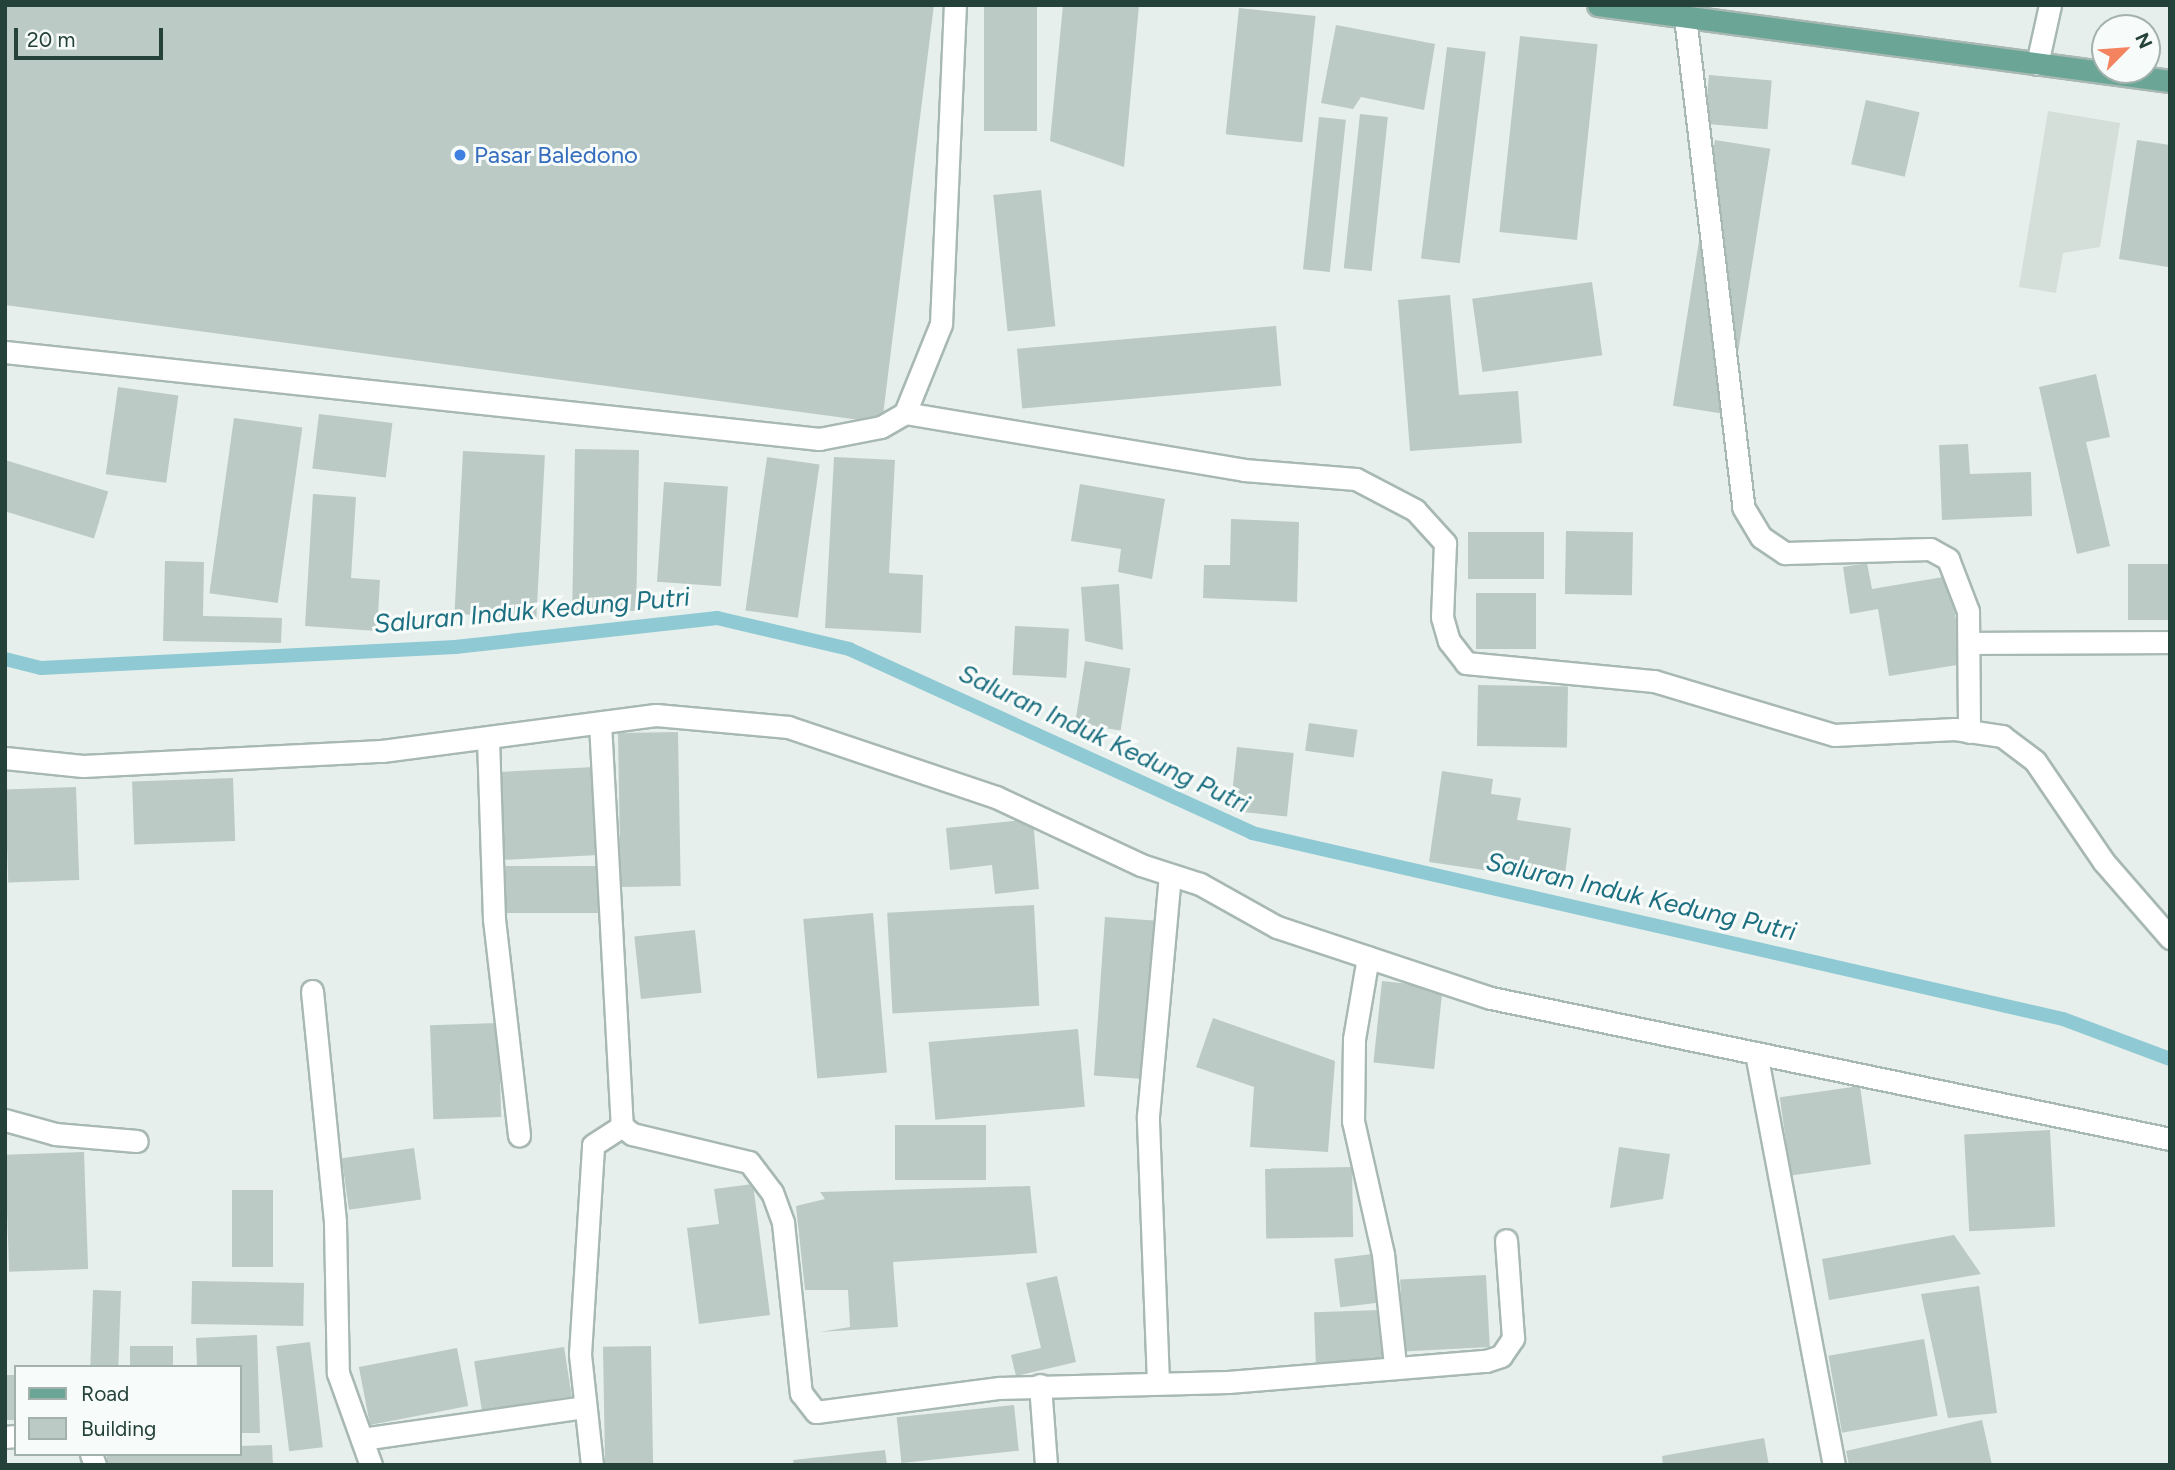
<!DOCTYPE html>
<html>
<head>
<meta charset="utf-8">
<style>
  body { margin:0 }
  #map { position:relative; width:2175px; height:1470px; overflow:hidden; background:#e6efeb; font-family:Figtree,sans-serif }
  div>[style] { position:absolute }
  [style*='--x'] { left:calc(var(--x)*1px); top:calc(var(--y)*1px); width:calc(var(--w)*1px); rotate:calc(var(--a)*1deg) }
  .built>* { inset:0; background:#d4dfda }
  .stream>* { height:14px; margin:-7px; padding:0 7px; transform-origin:7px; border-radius:7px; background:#8ec9d4 }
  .building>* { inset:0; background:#bbcac4; transform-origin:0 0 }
  .roads { filter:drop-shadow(2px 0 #a8b8b2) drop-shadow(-2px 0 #a8b8b2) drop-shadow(0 2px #a8b8b2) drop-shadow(0 -2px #a8b8b2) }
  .minor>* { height:21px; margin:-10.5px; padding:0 10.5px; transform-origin:10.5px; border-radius:10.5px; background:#fff }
  .major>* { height:21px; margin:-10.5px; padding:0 10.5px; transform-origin:10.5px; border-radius:10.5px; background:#6aa596 }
  .dots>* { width:19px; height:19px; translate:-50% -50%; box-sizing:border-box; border:4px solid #f7fbf9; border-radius:50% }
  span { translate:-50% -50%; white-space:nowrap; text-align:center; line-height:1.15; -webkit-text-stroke:6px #f7fbf9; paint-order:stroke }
  .shop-label { font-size:24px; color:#366cbe }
  .left { translate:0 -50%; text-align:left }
  .water-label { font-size:26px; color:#1c6f80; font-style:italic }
  .frame { position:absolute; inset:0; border:7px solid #24423a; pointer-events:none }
  .legend { position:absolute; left:14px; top:1365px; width:228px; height:91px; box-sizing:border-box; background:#f7fbf9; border:2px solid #a3b1ad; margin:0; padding:9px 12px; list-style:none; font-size:21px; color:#24423a }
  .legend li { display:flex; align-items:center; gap:14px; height:35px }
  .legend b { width:35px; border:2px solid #a3b1ad }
  .north { position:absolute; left:2091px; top:14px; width:70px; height:70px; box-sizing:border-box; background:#f7fbf9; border:2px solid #a3b1ad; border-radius:50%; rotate:65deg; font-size:19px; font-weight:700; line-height:28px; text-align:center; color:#24423a }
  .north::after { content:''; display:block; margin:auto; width:24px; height:32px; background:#f4845f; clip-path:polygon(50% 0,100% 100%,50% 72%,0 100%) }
  .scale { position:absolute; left:14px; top:28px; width:149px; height:32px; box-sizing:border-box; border:4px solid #24423a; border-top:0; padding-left:9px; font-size:21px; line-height:24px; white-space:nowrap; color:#24423a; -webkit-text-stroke:5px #f7fbf9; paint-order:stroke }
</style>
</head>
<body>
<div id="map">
  <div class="built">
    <div style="clip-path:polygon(2048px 111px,2120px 123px,2100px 247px,2063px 253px,2056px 293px,2019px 287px)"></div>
  </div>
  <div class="stream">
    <div style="--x:5;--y:659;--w:37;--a:14"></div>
    <div style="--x:41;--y:668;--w:415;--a:-2.9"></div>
    <div style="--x:455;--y:647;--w:264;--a:-6.3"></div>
    <div style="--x:717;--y:618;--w:136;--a:13.2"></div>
    <div style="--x:849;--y:649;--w:443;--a:24.5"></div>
    <div style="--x:1252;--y:833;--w:832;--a:12.92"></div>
    <div style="--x:2063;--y:1019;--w:114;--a:20.5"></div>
  </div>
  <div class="building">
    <div style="clip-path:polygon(5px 5px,934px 5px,882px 423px,5px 305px)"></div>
    <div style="left:984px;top:5px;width:53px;height:126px"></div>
    <div style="clip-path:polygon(1063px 5px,1139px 5px,1124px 167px,1050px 141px)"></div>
    <div style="left:1239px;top:8px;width:77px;height:127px;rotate:6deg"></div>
    <div style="clip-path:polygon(1336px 25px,1435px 44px,1424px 110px,1361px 97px,1353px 109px,1321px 103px)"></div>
    <div style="left:1520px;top:36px;width:78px;height:197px;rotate:6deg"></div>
    <div style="left:1447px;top:47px;width:39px;height:213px;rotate:7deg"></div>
    <div style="left:1709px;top:75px;width:63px;height:49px;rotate:5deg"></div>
    <div style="left:1866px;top:100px;width:55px;height:66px;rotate:13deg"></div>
    <div style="left:1360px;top:114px;width:28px;height:155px;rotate:6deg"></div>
    <div style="left:1319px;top:117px;width:27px;height:153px;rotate:6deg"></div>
    <div style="left:1715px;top:140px;width:56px;height:269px;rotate:9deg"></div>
    <div style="clip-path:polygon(2137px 140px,2170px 145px,2168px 267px,2119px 259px)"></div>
    <div style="left:1041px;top:190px;width:137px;height:48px;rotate:84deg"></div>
    <div style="left:1592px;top:282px;width:74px;height:121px;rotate:82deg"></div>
    <div style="clip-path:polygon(1450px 295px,1459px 395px,1518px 391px,1522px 443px,1410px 451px,1398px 300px)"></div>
    <div style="left:1276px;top:326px;width:60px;height:260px;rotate:85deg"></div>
    <div style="clip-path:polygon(2096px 374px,2110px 437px,2086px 442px,2110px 546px,2077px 554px,2039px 387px)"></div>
    <div style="left:118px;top:387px;width:61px;height:88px;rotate:8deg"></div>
    <div style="left:319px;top:414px;width:74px;height:55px;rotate:7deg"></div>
    <div style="left:234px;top:418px;width:69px;height:177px;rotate:8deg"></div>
    <div style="clip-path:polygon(1968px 444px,1970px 474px,2031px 472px,2032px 516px,1942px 520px,1939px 445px)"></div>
    <div style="left:575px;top:449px;width:64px;height:161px;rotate:1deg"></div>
    <div style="left:463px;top:451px;width:82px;height:163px;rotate:3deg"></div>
    <div style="left:767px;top:457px;width:53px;height:155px;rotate:8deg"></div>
    <div style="clip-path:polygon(834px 457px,895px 460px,889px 573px,923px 575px,921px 633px,825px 628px)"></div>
    <div style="left:5px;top:460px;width:108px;height:49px;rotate:17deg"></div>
    <div style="left:664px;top:482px;width:64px;height:100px;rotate:4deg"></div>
    <div style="clip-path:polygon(1080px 484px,1165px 499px,1152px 579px,1118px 572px,1121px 549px,1071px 541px)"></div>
    <div style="clip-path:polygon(313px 494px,356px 497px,351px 578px,380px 580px,377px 631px,305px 626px)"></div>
    <div style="clip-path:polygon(1231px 519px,1299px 522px,1297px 602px,1203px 598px,1204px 565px,1230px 565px)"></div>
    <div style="left:1566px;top:531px;width:67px;height:63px;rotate:1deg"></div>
    <div style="left:1468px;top:532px;width:76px;height:47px"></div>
    <div style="clip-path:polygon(165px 561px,204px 562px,203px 616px,282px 618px,281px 643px,163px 641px)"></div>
    <div style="clip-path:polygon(1867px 563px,1872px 589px,1949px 576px,1963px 664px,1889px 676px,1878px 609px,1850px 614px,1843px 567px)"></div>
    <div style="left:2170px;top:564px;width:56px;height:42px;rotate:90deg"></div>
    <div style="clip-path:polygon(1119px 584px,1123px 650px,1085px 641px,1081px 587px)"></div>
    <div style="left:1476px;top:593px;width:60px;height:56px"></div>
    <div style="left:1015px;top:626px;width:54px;height:49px;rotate:3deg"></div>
    <div style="left:1085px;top:661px;width:46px;height:63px;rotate:9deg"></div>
    <div style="left:1478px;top:685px;width:90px;height:61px;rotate:1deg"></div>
    <div style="left:1309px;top:723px;width:49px;height:28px;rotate:8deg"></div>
    <div style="left:678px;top:732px;width:154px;height:60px;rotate:89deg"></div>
    <div style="left:1237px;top:747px;width:57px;height:64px;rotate:6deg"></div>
    <div style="left:594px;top:767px;width:88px;height:96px;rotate:87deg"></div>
    <div style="clip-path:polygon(1442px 771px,1493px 779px,1491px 794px,1521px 798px,1517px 820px,1571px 828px,1564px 882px,1429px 862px)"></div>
    <div style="left:233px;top:778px;width:63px;height:101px;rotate:88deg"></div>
    <div style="left:76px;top:787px;width:93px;height:71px;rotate:88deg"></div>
    <div style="clip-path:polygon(1033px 819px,1039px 889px,995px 894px,992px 865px,950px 870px,946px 828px)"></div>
    <div style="left:599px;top:866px;width:47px;height:93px;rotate:90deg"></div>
    <div style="left:1034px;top:905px;width:101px;height:147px;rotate:87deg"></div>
    <div style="left:873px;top:913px;width:160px;height:70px;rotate:85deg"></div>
    <div style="left:1105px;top:917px;width:49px;height:159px;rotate:4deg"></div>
    <div style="left:695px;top:930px;width:63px;height:61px;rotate:84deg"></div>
    <div style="left:1382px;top:981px;width:61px;height:82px;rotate:6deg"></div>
    <div style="clip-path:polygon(1213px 1018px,1335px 1061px,1328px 1152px,1250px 1147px,1254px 1087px,1196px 1067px)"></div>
    <div style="left:498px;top:1023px;width:94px;height:68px;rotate:88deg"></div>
    <div style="left:1078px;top:1029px;width:78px;height:150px;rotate:85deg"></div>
    <div style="left:1860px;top:1086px;width:79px;height:81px;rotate:82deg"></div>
    <div style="left:895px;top:1125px;width:91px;height:55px"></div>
    <div style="left:2050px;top:1130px;width:97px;height:86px;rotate:87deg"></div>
    <div style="clip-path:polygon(1619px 1147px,1670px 1154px,1663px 1199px,1610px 1208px)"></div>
    <div style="left:414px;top:1148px;width:52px;height:73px;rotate:82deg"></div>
    <div style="left:84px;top:1152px;width:117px;height:79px;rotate:88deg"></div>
    <div style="left:1352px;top:1167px;width:70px;height:87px;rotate:89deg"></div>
    <div style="clip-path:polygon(753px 1184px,770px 1315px,699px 1324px,687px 1228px,719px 1224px,714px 1189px)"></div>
    <div style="clip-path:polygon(1030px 1186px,1037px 1253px,893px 1262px,898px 1327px,820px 1332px,850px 1327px,848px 1290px,805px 1290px,796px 1206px,825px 1199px,820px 1192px)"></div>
    <div style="left:232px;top:1190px;width:41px;height:77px"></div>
    <div style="clip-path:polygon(1954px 1235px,1981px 1274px,1829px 1300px,1822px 1259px)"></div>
    <div style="left:1372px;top:1254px;width:49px;height:38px;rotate:83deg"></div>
    <div style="left:1486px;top:1275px;width:72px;height:86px;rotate:87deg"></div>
    <div style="clip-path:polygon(1057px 1276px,1076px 1362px,1016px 1376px,1011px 1355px,1041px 1348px,1026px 1283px)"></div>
    <div style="left:192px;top:1281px;width:112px;height:43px;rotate:1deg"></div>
    <div style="clip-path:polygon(1979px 1286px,1997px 1413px,1948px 1418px,1921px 1294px)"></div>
    <div style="left:93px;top:1290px;width:28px;height:77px;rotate:2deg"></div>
    <div style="left:1381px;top:1310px;width:50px;height:67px;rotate:88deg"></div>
    <div style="clip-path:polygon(257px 1335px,260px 1433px,240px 1433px,240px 1367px,197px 1367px,196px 1338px)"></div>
    <div style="left:1924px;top:1339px;width:78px;height:97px;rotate:80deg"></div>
    <div style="left:310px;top:1342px;width:106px;height:34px;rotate:83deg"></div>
    <div style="left:173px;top:1346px;width:21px;height:43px;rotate:90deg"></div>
    <div style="left:651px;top:1346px;width:119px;height:48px;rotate:89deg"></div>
    <div style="left:564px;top:1347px;width:50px;height:91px;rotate:81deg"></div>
    <div style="left:457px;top:1348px;width:59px;height:100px;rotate:79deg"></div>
    <div style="left:5px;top:1375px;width:11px;height:45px"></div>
    <div style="left:1014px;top:1405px;width:46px;height:118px;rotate:84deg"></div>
    <div style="clip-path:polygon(1982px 1420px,1992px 1465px,1849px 1465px,1846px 1451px)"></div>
    <div style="clip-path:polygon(1764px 1438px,1769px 1465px,1663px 1465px,1662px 1456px)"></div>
    <div style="clip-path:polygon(272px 1445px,273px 1465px,107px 1465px,107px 1454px,240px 1454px,240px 1446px)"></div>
    <div style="clip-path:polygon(885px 1450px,887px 1465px,794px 1465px,793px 1460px)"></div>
  </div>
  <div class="roads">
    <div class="minor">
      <div style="--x:1685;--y:17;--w:493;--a:83.2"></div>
      <div style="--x:1743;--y:507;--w:35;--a:59"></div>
      <div style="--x:1761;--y:537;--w:29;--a:34"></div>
      <div style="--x:1785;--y:553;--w:145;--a:-1.6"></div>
      <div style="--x:1930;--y:549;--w:21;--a:29"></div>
      <div style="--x:1948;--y:559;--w:56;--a:69"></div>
      <div style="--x:1968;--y:611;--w:121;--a:89.5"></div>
      <div style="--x:2037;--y:64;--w:60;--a:-77.6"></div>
      <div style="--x:5;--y:352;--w:819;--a:6.1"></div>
      <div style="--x:819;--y:439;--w:63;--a:-11"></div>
      <div style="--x:881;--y:427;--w:28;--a:-30"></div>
      <div style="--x:905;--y:413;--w:96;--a:-68"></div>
      <div style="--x:941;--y:324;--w:319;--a:-87.5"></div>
      <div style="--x:905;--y:413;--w:344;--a:9.5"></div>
      <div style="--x:1244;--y:470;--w:112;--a:4.6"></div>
      <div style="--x:1356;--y:479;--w:67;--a:27.7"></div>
      <div style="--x:1415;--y:510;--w:45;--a:47.7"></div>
      <div style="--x:1445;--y:543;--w:74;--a:92.3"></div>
      <div style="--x:1442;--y:617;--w:25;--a:74"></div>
      <div style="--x:1449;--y:641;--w:28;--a:52"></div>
      <div style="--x:1466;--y:663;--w:189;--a:5.5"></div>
      <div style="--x:1654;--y:681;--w:188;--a:16.7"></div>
      <div style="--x:1834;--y:735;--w:121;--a:-2.8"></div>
      <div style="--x:1955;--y:729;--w:48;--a:8.5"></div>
      <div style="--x:2002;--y:736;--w:41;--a:37.1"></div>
      <div style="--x:2035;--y:761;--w:122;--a:55.7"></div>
      <div style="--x:2104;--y:862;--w:101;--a:49"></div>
      <div style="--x:1969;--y:643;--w:201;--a:-0.3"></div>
      <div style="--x:600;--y:723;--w:404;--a:86.9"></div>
      <div style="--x:622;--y:1126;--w:13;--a:39"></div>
      <div style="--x:632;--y:1134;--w:120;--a:13.5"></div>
      <div style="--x:749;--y:1162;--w:38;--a:53"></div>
      <div style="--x:772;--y:1192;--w:33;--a:70"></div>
      <div style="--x:783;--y:1223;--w:171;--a:84"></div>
      <div style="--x:801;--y:1393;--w:24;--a:52"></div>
      <div style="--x:816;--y:1412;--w:185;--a:-7.5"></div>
      <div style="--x:999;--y:1388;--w:229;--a:-1.5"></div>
      <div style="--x:1228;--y:1382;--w:259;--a:-4.7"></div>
      <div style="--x:1486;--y:1361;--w:16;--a:-18"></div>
      <div style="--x:1501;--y:1356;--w:22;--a:-56"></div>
      <div style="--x:1513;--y:1338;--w:98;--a:-94.1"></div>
      <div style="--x:488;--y:739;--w:180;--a:88.1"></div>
      <div style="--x:494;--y:919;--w:218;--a:83.4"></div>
      <div style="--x:5;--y:758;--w:78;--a:5.9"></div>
      <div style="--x:83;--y:766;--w:299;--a:-2.9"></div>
      <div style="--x:382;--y:751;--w:276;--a:-7.5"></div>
      <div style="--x:656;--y:715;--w:133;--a:5.2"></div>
      <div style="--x:788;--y:727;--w:219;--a:18.6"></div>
      <div style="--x:996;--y:797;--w:160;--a:25.1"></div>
      <div style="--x:1141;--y:865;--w:62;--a:17.9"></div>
      <div style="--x:1200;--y:884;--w:88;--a:29.2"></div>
      <div style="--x:1277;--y:927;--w:225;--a:18.4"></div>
      <div style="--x:1491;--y:998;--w:693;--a:11.73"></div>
      <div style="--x:1368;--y:957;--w:83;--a:99.7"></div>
      <div style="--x:1354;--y:1039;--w:82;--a:90.7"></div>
      <div style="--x:1353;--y:1121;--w:136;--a:77.3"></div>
      <div style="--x:1383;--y:1254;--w:112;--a:83.8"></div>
      <div style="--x:312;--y:991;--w:233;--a:84.3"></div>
      <div style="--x:335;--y:1223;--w:150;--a:88.9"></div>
      <div style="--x:338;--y:1373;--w:98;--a:70.3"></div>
      <div style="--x:1756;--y:1053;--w:419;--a:79.3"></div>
      <div style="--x:5;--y:1120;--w:52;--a:15.6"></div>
      <div style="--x:55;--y:1134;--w:82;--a:4.9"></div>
      <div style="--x:1158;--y:1382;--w:266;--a:-92.2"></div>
      <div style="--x:1148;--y:1116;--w:242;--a:-84.8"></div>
      <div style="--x:1040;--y:1385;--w:80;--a:85.7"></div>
      <div style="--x:5;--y:1437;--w:11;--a:-5"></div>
      <div style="--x:362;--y:1439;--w:224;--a:-8.2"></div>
      <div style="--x:91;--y:1454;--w:12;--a:70"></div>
      <div style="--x:592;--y:1465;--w:112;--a:-96.2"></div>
      <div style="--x:580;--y:1354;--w:209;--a:-86.4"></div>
      <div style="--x:593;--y:1145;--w:35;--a:-33"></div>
    </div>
    <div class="major">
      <div style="--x:1598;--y:5;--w:577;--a:7.57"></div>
    </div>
  </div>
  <div class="dots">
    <div style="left:460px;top:155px;background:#3f7fe0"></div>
  </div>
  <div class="shop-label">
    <span class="left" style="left:474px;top:155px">Pasar Baledono</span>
  </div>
  <div class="water-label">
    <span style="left:532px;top:611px;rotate:-5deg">Saluran Induk Kedung Putri</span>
    <span style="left:1104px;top:739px;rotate:25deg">Saluran Induk Kedung Putri</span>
    <span style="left:1641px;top:897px;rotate:13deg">Saluran Induk Kedung Putri</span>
  </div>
  <div class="frame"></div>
  <ul class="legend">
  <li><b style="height:9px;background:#6aa596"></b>Road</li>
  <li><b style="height:19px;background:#bbcac4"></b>Building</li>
  </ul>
  <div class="north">N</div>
  <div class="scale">20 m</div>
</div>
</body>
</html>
